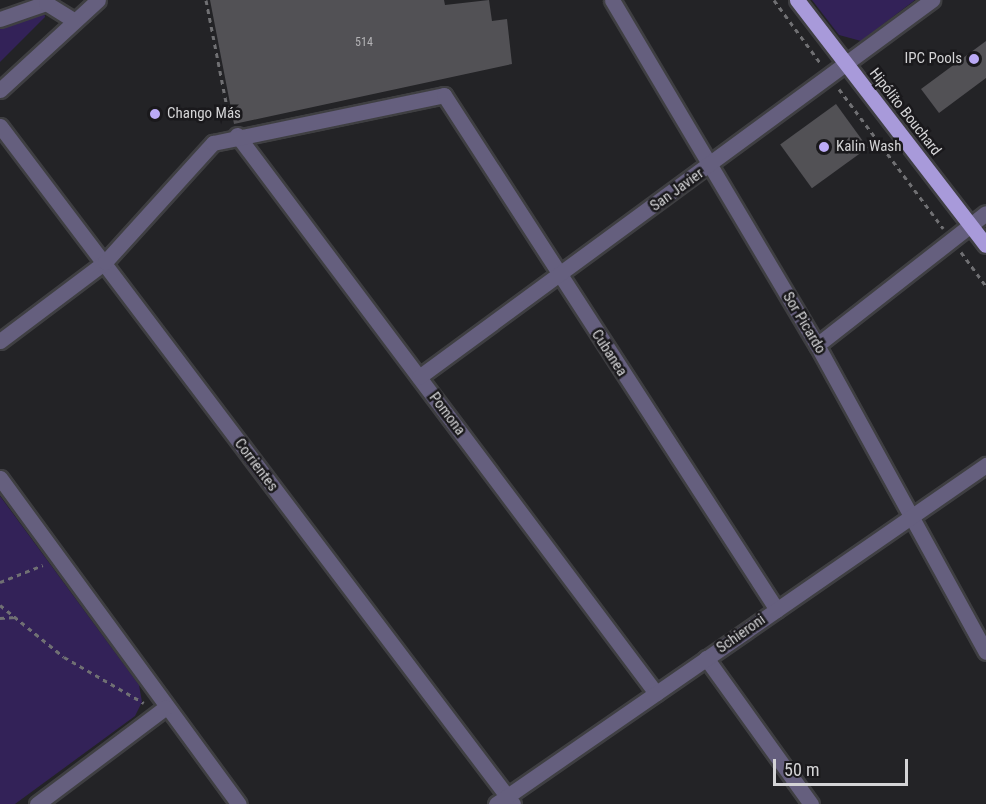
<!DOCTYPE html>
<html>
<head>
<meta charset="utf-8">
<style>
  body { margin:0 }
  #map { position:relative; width:986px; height:804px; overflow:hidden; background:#232326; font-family:"Roboto Condensed",sans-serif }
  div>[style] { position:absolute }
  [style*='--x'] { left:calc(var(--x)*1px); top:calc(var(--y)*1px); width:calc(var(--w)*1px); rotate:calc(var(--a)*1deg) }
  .green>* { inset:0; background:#332258 }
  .building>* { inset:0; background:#525155; transform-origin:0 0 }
  .path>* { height:3px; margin-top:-1.5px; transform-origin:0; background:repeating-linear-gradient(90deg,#707073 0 4.5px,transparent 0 9px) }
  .roads { filter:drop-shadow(2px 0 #3f3f42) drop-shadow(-2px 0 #3f3f42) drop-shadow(0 2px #3f3f42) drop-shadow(0 -2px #3f3f42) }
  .minor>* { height:15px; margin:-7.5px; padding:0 7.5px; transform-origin:7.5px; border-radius:7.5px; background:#655f7e }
  .major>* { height:15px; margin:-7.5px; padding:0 7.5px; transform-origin:7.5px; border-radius:7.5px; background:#a89ada }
  .dots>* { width:16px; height:16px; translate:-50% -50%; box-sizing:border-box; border:3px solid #1a191c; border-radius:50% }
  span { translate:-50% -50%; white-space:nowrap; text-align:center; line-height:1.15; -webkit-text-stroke:5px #1a191c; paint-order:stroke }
  .number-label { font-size:12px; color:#b4b3b6 }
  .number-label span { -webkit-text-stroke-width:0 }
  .poi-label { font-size:15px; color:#d4d4d6 }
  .right { translate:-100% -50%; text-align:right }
  .left { translate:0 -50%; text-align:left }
  .street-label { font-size:15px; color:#d4d4d6 }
  .scale { position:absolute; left:773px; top:759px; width:135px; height:27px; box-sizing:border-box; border:3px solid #d4d4d6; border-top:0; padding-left:8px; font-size:18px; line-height:21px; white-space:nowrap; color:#d4d4d6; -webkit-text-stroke:4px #1a191c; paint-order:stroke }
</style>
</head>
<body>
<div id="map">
  <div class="green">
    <div style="clip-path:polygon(812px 0,915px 0,861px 41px,839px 35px)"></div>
    <div style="clip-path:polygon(44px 10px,45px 17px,0 62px,0 25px)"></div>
    <div style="clip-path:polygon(0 496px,139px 685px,142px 702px,135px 716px,15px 804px,0 804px)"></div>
  </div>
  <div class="building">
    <div style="clip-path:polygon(210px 0,444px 0,445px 5px,489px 0,492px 21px,507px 19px,512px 64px,234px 124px)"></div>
    <div style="clip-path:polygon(986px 41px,986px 78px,939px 113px,921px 89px)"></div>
    <div style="left:836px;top:104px;width:54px;height:69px;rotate:54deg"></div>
  </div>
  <div class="path">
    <div style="--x:206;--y:0;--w:124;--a:78.9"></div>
    <div style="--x:774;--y:0;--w:79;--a:53.7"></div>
    <div style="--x:839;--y:89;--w:174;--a:53.2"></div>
    <div style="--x:961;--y:252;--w:42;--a:53.7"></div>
    <div style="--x:0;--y:582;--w:46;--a:-21.6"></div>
    <div style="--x:0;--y:605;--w:82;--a:39.1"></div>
    <div style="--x:64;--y:657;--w:92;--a:29.9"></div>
    <div style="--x:0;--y:618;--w:16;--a:-4"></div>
  </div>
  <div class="roads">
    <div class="minor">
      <div style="--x:612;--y:0;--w:401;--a:59.3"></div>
      <div style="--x:817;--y:345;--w:350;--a:61.2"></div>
      <div style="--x:0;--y:19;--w:49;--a:-19.2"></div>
      <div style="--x:46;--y:3;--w:31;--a:32"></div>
      <div style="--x:0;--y:90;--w:133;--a:-42.6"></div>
      <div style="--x:0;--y:126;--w:850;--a:52.89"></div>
      <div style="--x:237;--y:135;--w:698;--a:53.1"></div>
      <div style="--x:0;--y:341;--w:131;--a:-37"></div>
      <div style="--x:105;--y:262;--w:161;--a:-47.8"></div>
      <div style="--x:213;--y:143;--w:236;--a:-11.7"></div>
      <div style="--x:444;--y:95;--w:613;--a:57.11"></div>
      <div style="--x:817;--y:345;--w:214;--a:-38"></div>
      <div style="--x:419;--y:377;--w:637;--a:-36.31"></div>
      <div style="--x:0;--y:478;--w:404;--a:53.8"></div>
      <div style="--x:706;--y:658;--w:180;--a:54.3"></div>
      <div style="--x:37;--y:804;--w:161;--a:-36.9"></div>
      <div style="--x:496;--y:804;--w:596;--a:-34.68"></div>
    </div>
    <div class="major">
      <div style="--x:797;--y:0;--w:309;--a:52.4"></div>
    </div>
  </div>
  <div class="dots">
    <div style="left:974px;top:59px;background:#bbaaf6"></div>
    <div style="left:155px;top:114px;background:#bbaaf6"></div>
    <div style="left:824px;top:147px;background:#bbaaf6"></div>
  </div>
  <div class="number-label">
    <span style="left:364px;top:43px">514</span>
  </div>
  <div class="poi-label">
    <span class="right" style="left:962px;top:59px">IPC Pools</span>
    <span class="left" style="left:167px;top:114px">Chango Más</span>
    <span class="left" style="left:836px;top:147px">Kalin Wash</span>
  </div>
  <div class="street-label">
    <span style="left:905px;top:112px;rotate:52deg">Hipólito Bouchard</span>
    <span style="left:677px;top:190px;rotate:-36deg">San Javier</span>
    <span style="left:804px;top:323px;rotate:59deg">Sor Picardo</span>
    <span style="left:609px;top:353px;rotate:57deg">Cubanea</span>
    <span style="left:447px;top:414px;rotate:53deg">Pomona</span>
    <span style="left:256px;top:465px;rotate:53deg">Corrientes</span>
    <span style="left:741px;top:634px;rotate:-35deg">Schieroni</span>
  </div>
  <div class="scale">50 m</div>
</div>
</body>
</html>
